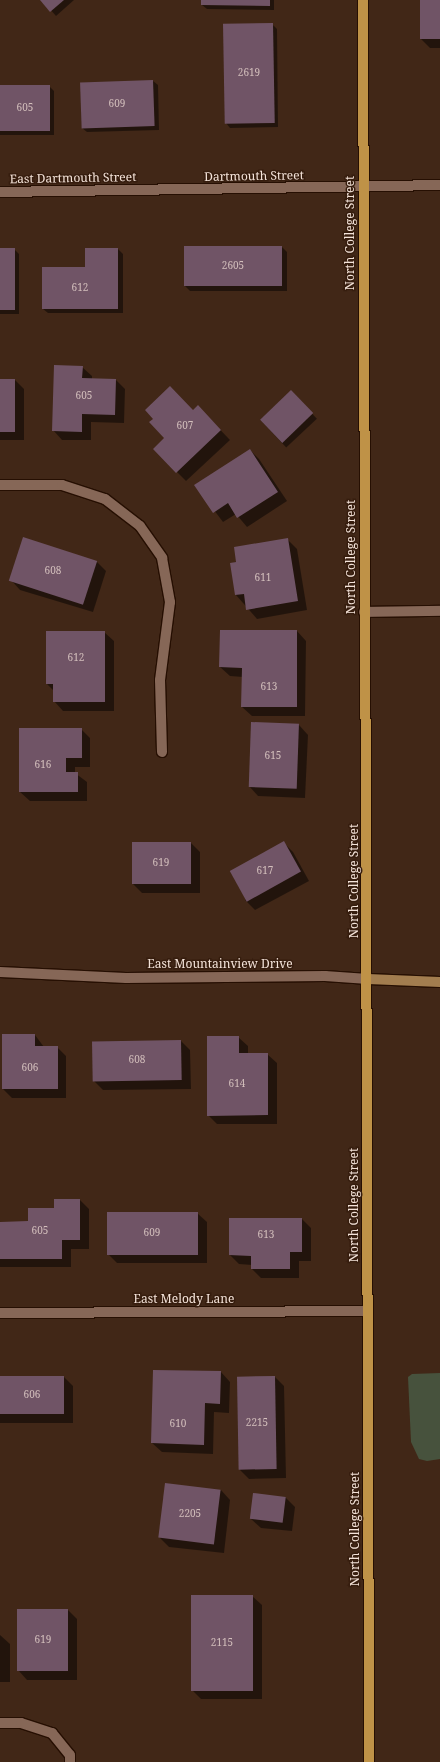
<!DOCTYPE html>
<html>
<head>
<meta charset="utf-8">
<style>
  body { margin:0 }
  #map { position:relative; width:440px; height:1762px; overflow:hidden; background:#412717; font-family:"Noto Serif",serif }
  div>[style] { position:absolute }
  [style*='--x'] { left:calc(var(--x)*1px); top:calc(var(--y)*1px); width:calc(var(--w)*1px); rotate:calc(var(--a)*1deg) }
  .green>* { inset:0; background:#47523d }
  .shadow>* { inset:0; background:#0007; transform-origin:0 0 }
  .building>* { inset:0; background:#705466; transform-origin:0 0 }
  .roads { filter:drop-shadow(1px 0 #260f02) drop-shadow(-1px 0 #260f02) drop-shadow(0 1px #260f02) drop-shadow(0 -1px #260f02) }
  .minor>* { height:10px; margin:-5px; padding:0 5px; transform-origin:5px; border-radius:5px; background:#866757 }
  .tertiary>* { height:10px; margin:-5px; padding:0 5px; transform-origin:5px; border-radius:5px; background:#866757 }
  .secondary>* { height:10px; margin:-5px; padding:0 5px; transform-origin:5px; border-radius:5px; background:#a27d4f }
  .primary>* { height:10px; margin:-5px; padding:0 5px; transform-origin:5px; border-radius:5px; background:#bf9247 }
  span { translate:-50% -50%; white-space:nowrap; text-align:center; line-height:1.15; -webkit-text-stroke:3px #361d0e; paint-order:stroke }
  .number-label { font-size:10px; color:#d3bfbc }
  .number-label span { -webkit-text-stroke-width:0 }
  .street-label { font-size:12px; color:#f4e3d9 }
</style>
</head>
<body>
<div id="map">
  <div class="green">
    <div style="clip-path:polygon(440px 1373px,440px 1459px,427px 1461px,419px 1459px,411px 1442px,408px 1377px,412px 1374px)"></div>
  </div>
  <div class="shadow">
    <div style="clip-path:polygon(42px 0,74px 0,56px 16px)"></div>
    <div style="clip-path:polygon(202px 0,274px 0,274px 10px,207px 9px,202px 5px)"></div>
    <div style="clip-path:polygon(421px 0,440px 0,440px 48px,430px 48px,421px 39px)"></div>
    <div style="clip-path:polygon(272px 24px,277px 29px,278px 127px,230px 128px,226px 123px)"></div>
    <div style="clip-path:polygon(153px 81px,158px 85px,159px 130px,87px 132px,82px 128px,81px 83px)"></div>
    <div style="clip-path:polygon(49px 86px,54px 91px,54px 135px,0 135px,0 87px)"></div>
    <div style="clip-path:polygon(282px 247px,287px 252px,287px 291px,190px 291px,185px 286px)"></div>
    <div style="clip-path:polygon(0 249px,14px 249px,19px 254px,19px 314px,0 314px)"></div>
    <div style="clip-path:polygon(86px 249px,118px 249px,123px 254px,123px 313px,48px 313px,43px 309px,86px 268px)"></div>
    <div style="clip-path:polygon(82px 367px,92px 376px,92px 380px,116px 380px,125px 389px,124px 423px,91px 422px,91px 440px,62px 440px,53px 430px)"></div>
    <div style="clip-path:polygon(0 380px,15px 380px,24px 389px,24px 440px,0 440px)"></div>
    <div style="left:291px;top:391px;width:38px;height:42px;rotate:47deg"></div>
    <div style="clip-path:polygon(193px 411px,207px 416px,230px 440px,186px 481px,177px 472px,166px 438px)"></div>
    <div style="clip-path:polygon(250px 450px,259px 459px,287px 501px,247px 527px,236px 514px,223px 522px,195px 485px)"></div>
    <div style="clip-path:polygon(287px 539px,297px 549px,307px 610px,257px 619px,236px 595px,231px 564px)"></div>
    <div style="clip-path:polygon(96px 561px,106px 571px,93px 612px,20px 590px,11px 580px)"></div>
    <div style="clip-path:polygon(297px 631px,306px 641px,305px 716px,252px 716px,242px 707px,243px 677px,230px 676px,220px 667px)"></div>
    <div style="clip-path:polygon(104px 632px,114px 641px,114px 711px,63px 711px,54px 701px,54px 691px,47px 684px)"></div>
    <div style="clip-path:polygon(299px 725px,308px 735px,305px 798px,258px 796px,249px 786px)"></div>
    <div style="clip-path:polygon(20px 729px,81px 729px,90px 738px,90px 767px,75px 767px,75px 773px,87px 782px,87px 801px,30px 801px,20px 792px)"></div>
    <div style="clip-path:polygon(191px 843px,200px 852px,200px 893px,142px 893px,133px 884px)"></div>
    <div style="clip-path:polygon(284px 843px,293px 852px,309px 881px,255px 910px,245px 900px)"></div>
    <div style="clip-path:polygon(35px 1035px,44px 1047px,57px 1047px,66px 1056px,66px 1098px,12px 1098px,3px 1089px)"></div>
    <div style="clip-path:polygon(238px 1037px,248px 1046px,248px 1054px,267px 1054px,277px 1063px,277px 1124px,217px 1124px,208px 1115px)"></div>
    <div style="clip-path:polygon(181px 1041px,190px 1050px,191px 1089px,103px 1090px,94px 1081px,93px 1042px)"></div>
    <div style="clip-path:polygon(80px 1200px,89px 1209px,89px 1249px,71px 1249px,71px 1267px,0 1267px,0 1223px,29px 1222px)"></div>
    <div style="clip-path:polygon(197px 1213px,207px 1222px,207px 1263px,117px 1263px,108px 1254px)"></div>
    <div style="clip-path:polygon(230px 1219px,302px 1219px,311px 1228px,311px 1261px,299px 1261px,299px 1278px,261px 1278px,252px 1269px,252px 1265px,239px 1264px,230px 1255px)"></div>
    <div style="clip-path:polygon(221px 1372px,230px 1382px,229px 1413px,214px 1412px,213px 1454px,162px 1452px,152px 1443px)"></div>
    <div style="clip-path:polygon(0 1377px,64px 1377px,73px 1386px,73px 1423px,0 1423px)"></div>
    <div style="clip-path:polygon(275px 1377px,284px 1386px,286px 1478px,249px 1479px,240px 1470px)"></div>
    <div style="clip-path:polygon(221px 1490px,230px 1500px,224px 1553px,169px 1547px,160px 1538px)"></div>
    <div style="clip-path:polygon(285px 1497px,295px 1507px,292px 1531px,261px 1528px,251px 1519px)"></div>
    <div style="clip-path:polygon(252px 1596px,262px 1605px,262px 1699px,201px 1699px,192px 1690px)"></div>
    <div style="clip-path:polygon(68px 1610px,77px 1619px,77px 1680px,27px 1680px,18px 1670px)"></div>
    <div style="clip-path:polygon(0 1635px,10px 1644px,10px 1682px,0 1682px)"></div>
  </div>
  <div class="building">
    <div style="clip-path:polygon(40px 0,64px 0,50px 12px)"></div>
    <div style="clip-path:polygon(201px 0,270px 0,270px 6px,201px 5px)"></div>
    <div style="left:420px;top:0;width:20px;height:39px"></div>
    <div style="left:273px;top:23px;width:100px;height:50px;rotate:89deg"></div>
    <div style="left:153px;top:80px;width:46px;height:73px;rotate:88deg"></div>
    <div style="left:50px;top:85px;width:46px;height:50px;rotate:90deg"></div>
    <div style="left:184px;top:246px;width:98px;height:40px"></div>
    <div style="left:0;top:248px;width:15px;height:62px"></div>
    <div style="clip-path:polygon(85px 248px,118px 248px,118px 309px,42px 309px,42px 267px,85px 267px)"></div>
    <div style="clip-path:polygon(54px 365px,83px 366px,82px 378px,116px 379px,115px 415px,82px 414px,82px 432px,52px 431px)"></div>
    <div style="left:0;top:379px;width:15px;height:53px"></div>
    <div style="clip-path:polygon(170px 386px,193px 410px,198px 405px,221px 430px,176px 473px,153px 449px,164px 438px,149px 422px,153px 419px,145px 410px)"></div>
    <div style="left:291px;top:390px;width:32px;height:43px;rotate:46deg"></div>
    <div style="clip-path:polygon(250px 449px,278px 492px,237px 518px,228px 503px,213px 513px,194px 485px)"></div>
    <div style="left:23px;top:537px;width:78px;height:46px;rotate:18deg"></div>
    <div style="clip-path:polygon(288px 538px,298px 601px,246px 610px,244px 594px,235px 595px,230px 563px,236px 562px,234px 547px)"></div>
    <div style="clip-path:polygon(220px 630px,297px 630px,297px 707px,241px 707px,242px 668px,219px 667px)"></div>
    <div style="clip-path:polygon(46px 631px,105px 631px,105px 702px,53px 702px,53px 684px,46px 684px)"></div>
    <div style="left:251px;top:722px;width:48px;height:65px;rotate:2deg"></div>
    <div style="clip-path:polygon(19px 728px,82px 728px,82px 758px,66px 758px,66px 772px,78px 772px,78px 792px,19px 792px)"></div>
    <div style="left:284px;top:841px;width:35px;height:62px;rotate:61deg"></div>
    <div style="left:132px;top:842px;width:59px;height:42px"></div>
    <div style="clip-path:polygon(2px 1034px,35px 1034px,35px 1046px,58px 1046px,58px 1089px,2px 1089px)"></div>
    <div style="clip-path:polygon(207px 1036px,239px 1036px,239px 1053px,268px 1053px,268px 1115px,207px 1116px)"></div>
    <div style="left:181px;top:1040px;width:40px;height:89px;rotate:89deg"></div>
    <div style="clip-path:polygon(54px 1199px,80px 1199px,80px 1240px,62px 1240px,62px 1259px,0 1259px,0 1222px,28px 1221px,28px 1208px,54px 1208px)"></div>
    <div style="left:107px;top:1212px;width:91px;height:43px"></div>
    <div style="clip-path:polygon(229px 1218px,302px 1218px,302px 1252px,290px 1252px,290px 1269px,251px 1269px,251px 1256px,229px 1255px)"></div>
    <div style="clip-path:polygon(153px 1370px,221px 1371px,220px 1404px,205px 1403px,204px 1445px,151px 1443px)"></div>
    <div style="left:0;top:1376px;width:64px;height:38px"></div>
    <div style="left:275px;top:1376px;width:93px;height:38px;rotate:89deg"></div>
    <div style="left:165px;top:1483px;width:56px;height:55px;rotate:7deg"></div>
    <div style="left:253px;top:1493px;width:33px;height:26px;rotate:7deg"></div>
    <div style="left:191px;top:1595px;width:62px;height:96px"></div>
    <div style="left:17px;top:1609px;width:51px;height:62px"></div>
  </div>
  <div class="roads">
    <div class="minor">
      <div style="--x:0;--y:192;--w:440;--a:-0.9"></div>
      <div style="--x:0;--y:485;--w:62;--a:0"></div>
      <div style="--x:62;--y:485;--w:45;--a:18"></div>
      <div style="--x:105;--y:499;--w:44;--a:37.6"></div>
      <div style="--x:140;--y:526;--w:39;--a:55"></div>
      <div style="--x:162;--y:558;--w:45;--a:79.7"></div>
      <div style="--x:170;--y:602;--w:79;--a:97.3"></div>
      <div style="--x:160;--y:680;--w:72;--a:88.4"></div>
      <div style="--x:364;--y:612;--w:76;--a:-0.8"></div>
      <div style="--x:0;--y:1313;--w:367;--a:-0.3"></div>
      <div style="--x:0;--y:1723;--w:21;--a:0"></div>
      <div style="--x:21;--y:1723;--w:33;--a:18"></div>
      <div style="--x:52;--y:1733;--w:28;--a:51"></div>
      <div style="--x:70;--y:1755;--w:7;--a:90"></div>
    </div>
    <div class="tertiary">
      <div style="--x:0;--y:972;--w:126;--a:2.7"></div>
      <div style="--x:126;--y:978;--w:199;--a:-0.6"></div>
      <div style="--x:325;--y:976;--w:43;--a:4"></div>
    </div>
    <div class="secondary">
      <div style="--x:368;--y:979;--w:72;--a:2.4"></div>
    </div>
    <div class="primary">
      <div style="--x:363;--y:0;--w:1762;--a:89.8"></div>
    </div>
  </div>
  <div class="number-label">
    <span style="left:249px;top:73px">2619</span>
    <span style="left:117px;top:104px">609</span>
    <span style="left:25px;top:108px">605</span>
    <span style="left:233px;top:266px">2605</span>
    <span style="left:80px;top:288px">612</span>
    <span style="left:84px;top:396px">605</span>
    <span style="left:185px;top:426px">607</span>
    <span style="left:53px;top:571px">608</span>
    <span style="left:263px;top:578px">611</span>
    <span style="left:76px;top:658px">612</span>
    <span style="left:269px;top:687px">613</span>
    <span style="left:273px;top:756px">615</span>
    <span style="left:43px;top:765px">616</span>
    <span style="left:161px;top:863px">619</span>
    <span style="left:265px;top:871px">617</span>
    <span style="left:137px;top:1060px">608</span>
    <span style="left:30px;top:1068px">606</span>
    <span style="left:237px;top:1084px">614</span>
    <span style="left:40px;top:1231px">605</span>
    <span style="left:152px;top:1233px">609</span>
    <span style="left:266px;top:1235px">613</span>
    <span style="left:32px;top:1395px">606</span>
    <span style="left:257px;top:1423px">2215</span>
    <span style="left:178px;top:1424px">610</span>
    <span style="left:190px;top:1514px">2205</span>
    <span style="left:43px;top:1640px">619</span>
    <span style="left:222px;top:1643px">2115</span>
  </div>
  <div class="street-label">
    <span style="left:254px;top:176px;rotate:-1deg">Dartmouth Street</span>
    <span style="left:73px;top:178px;rotate:-1deg">East Dartmouth Street</span>
    <span style="left:350px;top:233px;rotate:-90deg">North College Street</span>
    <span style="left:351px;top:557px;rotate:-90deg">North College Street</span>
    <span style="left:354px;top:881px;rotate:-90deg">North College Street</span>
    <span style="left:220px;top:964px">East Mountainview Drive</span>
    <span style="left:354px;top:1205px;rotate:-90deg">North College Street</span>
    <span style="left:184px;top:1299px">East Melody Lane</span>
    <span style="left:355px;top:1529px;rotate:-90deg">North College Street</span>
  </div>
</div>
</body>
</html>
